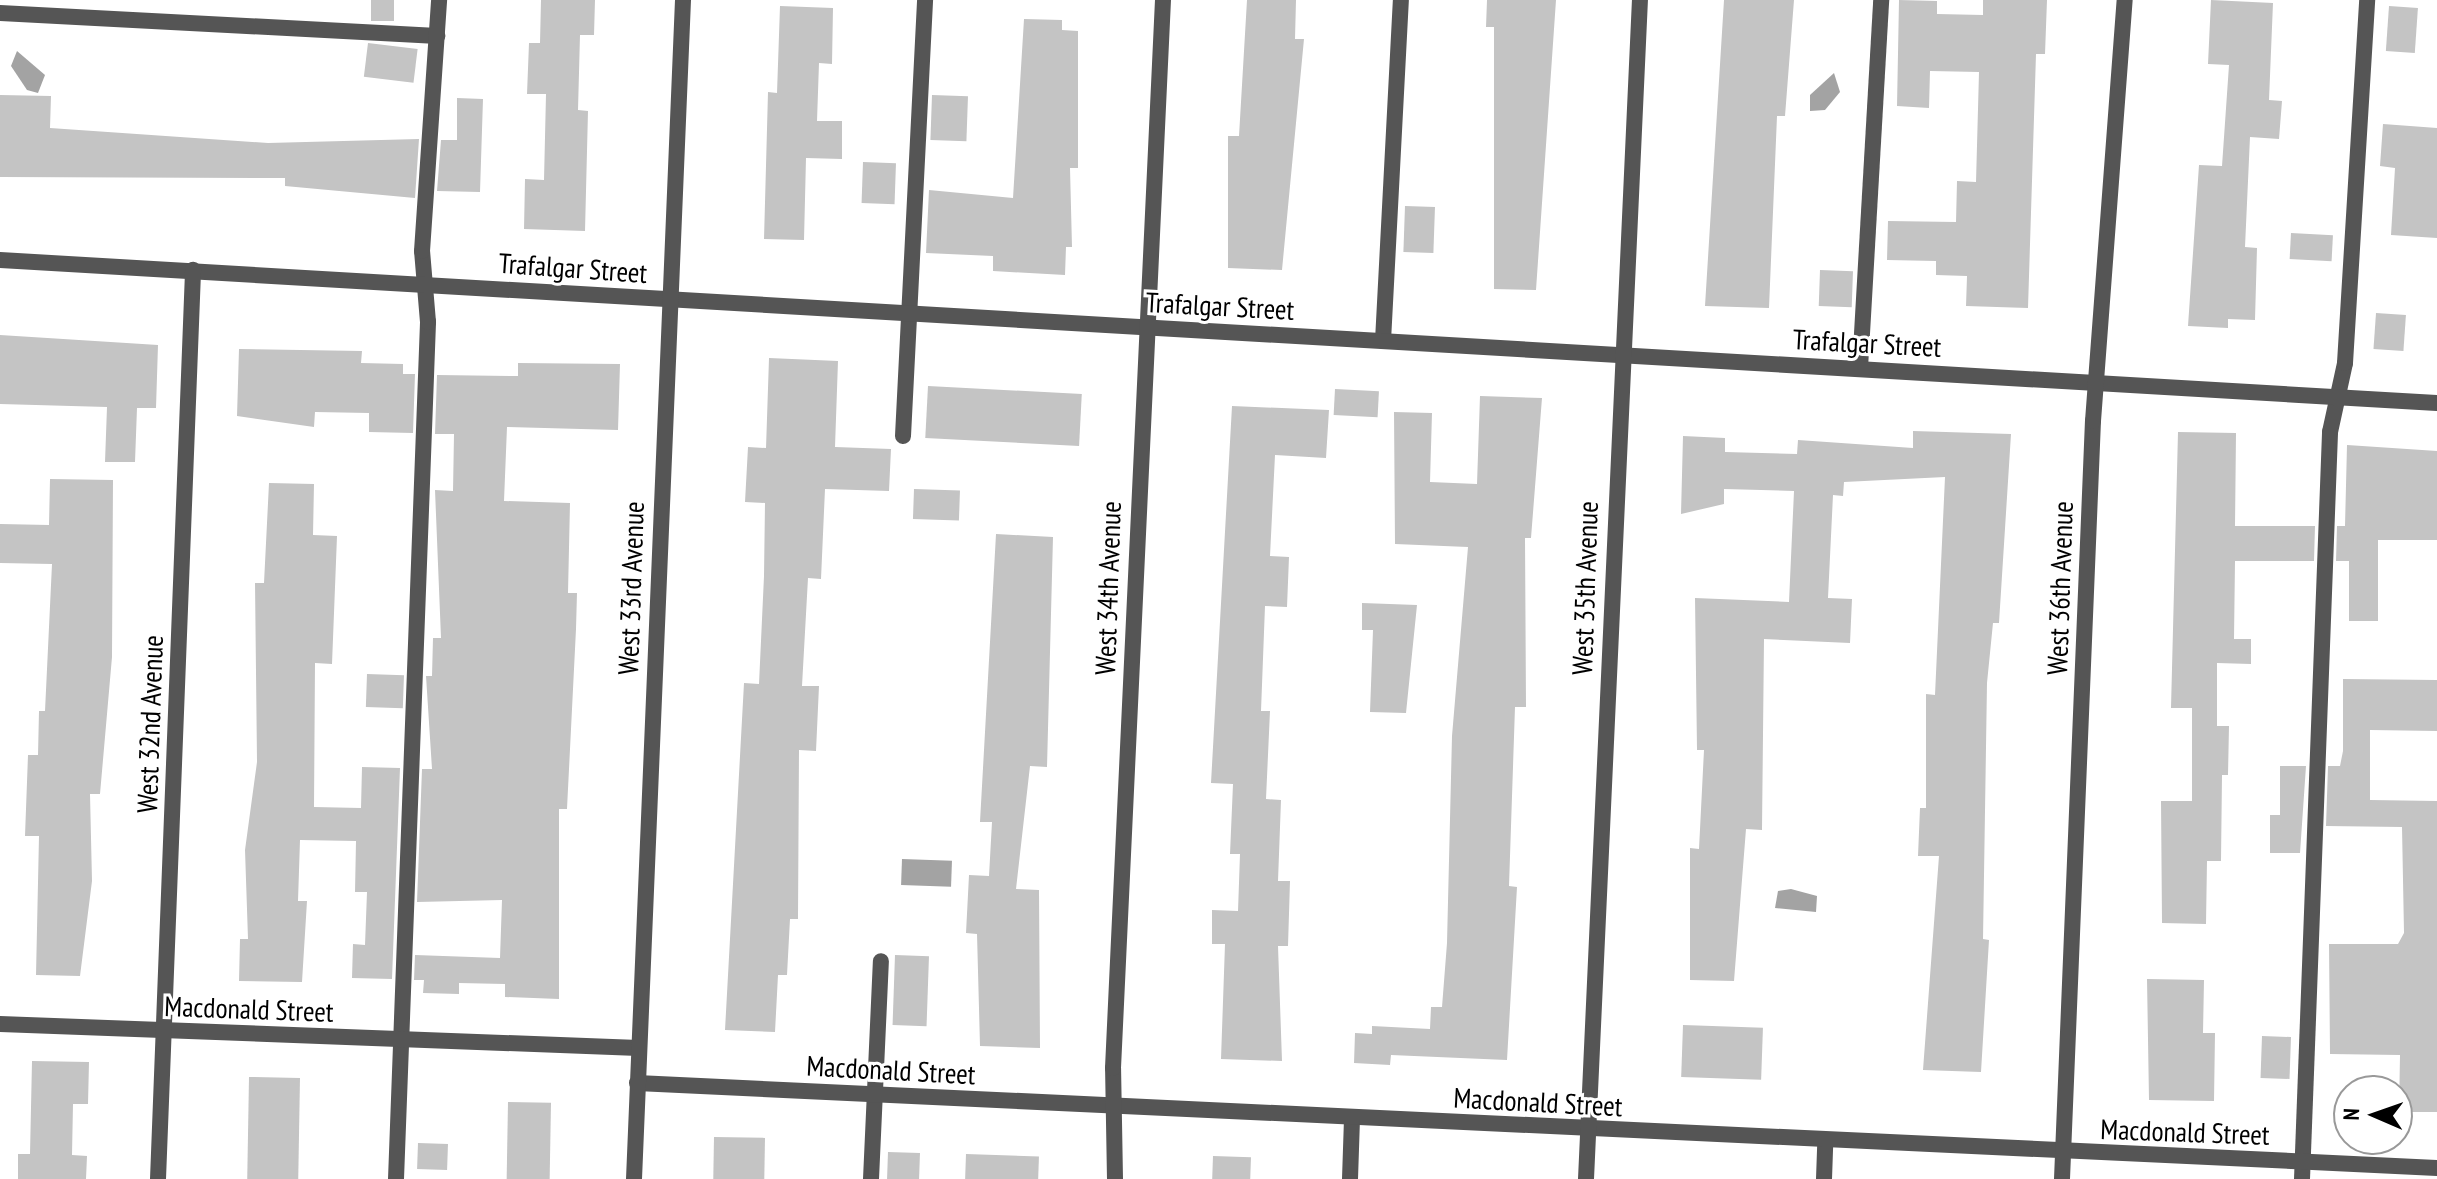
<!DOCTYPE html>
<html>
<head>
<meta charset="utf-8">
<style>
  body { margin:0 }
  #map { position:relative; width:2437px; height:1179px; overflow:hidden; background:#fff; font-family:"PT Sans Narrow",sans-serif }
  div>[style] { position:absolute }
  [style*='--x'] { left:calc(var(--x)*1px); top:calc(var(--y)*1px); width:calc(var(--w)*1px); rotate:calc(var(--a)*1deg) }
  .water>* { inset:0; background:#a3a3a3; transform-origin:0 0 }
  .building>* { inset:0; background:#c4c4c4; transform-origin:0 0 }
  .service>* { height:16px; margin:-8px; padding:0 8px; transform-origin:8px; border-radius:8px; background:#555 }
  .minor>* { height:16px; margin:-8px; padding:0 8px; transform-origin:8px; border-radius:8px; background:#555 }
  .tertiary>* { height:16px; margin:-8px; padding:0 8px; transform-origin:8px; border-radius:8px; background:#555 }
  span { translate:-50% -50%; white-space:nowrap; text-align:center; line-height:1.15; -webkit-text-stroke:6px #fff; paint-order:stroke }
  .street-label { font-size:28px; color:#000 }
  .north { position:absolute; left:2333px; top:1075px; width:80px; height:80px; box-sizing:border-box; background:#fff; border:2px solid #999; border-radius:50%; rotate:272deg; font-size:22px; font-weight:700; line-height:32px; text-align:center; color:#000 }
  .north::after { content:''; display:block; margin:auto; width:28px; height:36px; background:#000; clip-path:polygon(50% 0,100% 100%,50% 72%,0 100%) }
</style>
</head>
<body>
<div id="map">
  <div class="water">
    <div style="clip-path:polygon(17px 51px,45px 75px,38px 93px,27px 90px,11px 66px)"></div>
    <div style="clip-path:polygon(1834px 73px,1840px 92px,1825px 110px,1810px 111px,1810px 95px)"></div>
    <div style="left:902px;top:859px;width:50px;height:26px;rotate:2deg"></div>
    <div style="clip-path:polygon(1791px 889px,1817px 896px,1816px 912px,1775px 908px,1778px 891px)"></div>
  </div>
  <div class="building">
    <div style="left:371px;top:0;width:23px;height:21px"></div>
    <div style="clip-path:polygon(541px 0,595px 0,594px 35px,580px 35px,578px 110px,588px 111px,585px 231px,524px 229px,525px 179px,544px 180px,546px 94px,527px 94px,529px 43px,540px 43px)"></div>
    <div style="clip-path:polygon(1247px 0,1296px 0,1295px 39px,1304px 39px,1282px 270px,1228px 268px,1228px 136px,1239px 136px)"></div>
    <div style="clip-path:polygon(1487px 0,1556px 0,1536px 290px,1494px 289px,1494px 27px,1486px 27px)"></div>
    <div style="clip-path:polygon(1724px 0,1794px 0,1785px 116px,1777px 116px,1769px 308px,1705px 306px)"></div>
    <div style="clip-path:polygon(1899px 0,1937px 1px,1937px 14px,1983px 15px,1983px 0,2047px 0,2045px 54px,2036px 54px,2028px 308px,1966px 306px,1967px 276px,1936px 275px,1936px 261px,1887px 260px,1888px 221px,1956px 222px,1957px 181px,1976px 182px,1979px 72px,1930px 71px,1929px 108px,1897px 106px)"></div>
    <div style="clip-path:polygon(2211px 0,2273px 3px,2269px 100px,2282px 101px,2279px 139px,2250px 137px,2245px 247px,2257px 248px,2255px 320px,2228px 319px,2228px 328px,2188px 326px,2199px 165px,2222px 166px,2229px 65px,2208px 64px)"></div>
    <div style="clip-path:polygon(780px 6px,833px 8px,832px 64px,819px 63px,817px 121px,842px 121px,842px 159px,806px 158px,804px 240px,764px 239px,768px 92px,777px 93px)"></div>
    <div style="left:2389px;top:6px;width:29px;height:45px;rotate:4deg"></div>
    <div style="clip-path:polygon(1024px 19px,1062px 20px,1062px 30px,1078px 31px,1078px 168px,1070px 168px,1072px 247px,1066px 247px,1065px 275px,993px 271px,993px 256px,926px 253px,929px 190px,1013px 198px)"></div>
    <div style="left:368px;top:43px;width:50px;height:34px;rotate:7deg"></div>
    <div style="clip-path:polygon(0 95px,51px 96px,50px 128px,268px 143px,419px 139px,415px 198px,285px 186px,285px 178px,0 177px)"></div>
    <div style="left:932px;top:95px;width:36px;height:45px;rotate:2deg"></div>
    <div style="clip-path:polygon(457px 98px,483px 99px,480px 192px,437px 191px,441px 140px,457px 140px)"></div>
    <div style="clip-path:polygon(2383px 124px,2437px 128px,2437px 238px,2391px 235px,2395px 168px,2380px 166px)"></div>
    <div style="left:863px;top:162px;width:33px;height:41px;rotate:2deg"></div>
    <div style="left:1405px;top:206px;width:30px;height:46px;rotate:2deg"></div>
    <div style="left:2291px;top:233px;width:42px;height:26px;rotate:3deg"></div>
    <div style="left:1820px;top:270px;width:33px;height:36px;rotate:2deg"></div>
    <div style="left:2376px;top:313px;width:30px;height:36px;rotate:4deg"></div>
    <div style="clip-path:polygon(0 335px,158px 345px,156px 408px,137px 408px,135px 462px,105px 462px,107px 407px,0 404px)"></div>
    <div style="clip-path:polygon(239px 349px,362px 351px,361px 363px,403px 364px,403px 374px,415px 374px,413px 433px,369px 432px,369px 413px,315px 412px,314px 427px,237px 416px)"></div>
    <div style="clip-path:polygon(769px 358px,838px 361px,835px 447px,891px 449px,889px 491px,825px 489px,821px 579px,808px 578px,802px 686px,819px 686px,816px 751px,799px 750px,798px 919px,790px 919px,787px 975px,778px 975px,775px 1032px,725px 1030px,744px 683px,759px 684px,764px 576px,765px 503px,745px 502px,748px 447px,766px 448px)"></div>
    <div style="clip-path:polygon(518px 363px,620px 364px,618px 430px,507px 427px,504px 501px,570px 503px,568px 593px,577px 593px,576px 629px,567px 809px,559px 809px,559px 999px,505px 997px,505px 984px,459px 983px,459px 994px,423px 993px,424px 980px,414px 980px,415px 955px,500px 958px,502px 900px,417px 902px,422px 769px,432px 769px,426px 676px,432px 676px,433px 638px,441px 638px,435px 490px,453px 491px,454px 434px,435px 434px,437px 375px,518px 376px)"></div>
    <div style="left:928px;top:386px;width:154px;height:52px;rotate:3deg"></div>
    <div style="left:1335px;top:389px;width:44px;height:26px;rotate:3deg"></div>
    <div style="clip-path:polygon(1480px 396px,1542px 398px,1531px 538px,1525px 538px,1526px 707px,1515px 707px,1509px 886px,1517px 887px,1507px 1060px,1391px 1055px,1390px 1065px,1354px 1063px,1355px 1033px,1372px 1034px,1372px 1026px,1430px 1029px,1431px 1007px,1442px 1007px,1447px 943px,1452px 736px,1468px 547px,1395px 544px,1394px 412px,1432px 413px,1430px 482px,1477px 484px)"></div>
    <div style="clip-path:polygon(1232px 406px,1329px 410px,1326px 458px,1275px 455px,1270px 556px,1289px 557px,1287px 607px,1265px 606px,1261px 711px,1270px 711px,1266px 799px,1281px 800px,1278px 881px,1290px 881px,1288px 946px,1278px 946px,1282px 1061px,1221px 1059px,1225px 944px,1212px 944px,1212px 910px,1238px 911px,1240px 854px,1230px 854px,1233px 784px,1211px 783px)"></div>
    <div style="clip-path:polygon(1913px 431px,2011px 434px,1999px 623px,1993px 623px,1987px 683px,1983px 939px,1989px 940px,1981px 1072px,1923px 1070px,1939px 856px,1918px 856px,1920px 808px,1926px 808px,1926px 694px,1935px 695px,1945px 477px,1844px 482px,1843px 496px,1833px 495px,1828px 598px,1852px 599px,1850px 643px,1764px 639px,1762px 830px,1746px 829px,1734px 981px,1690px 980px,1690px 848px,1699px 849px,1704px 750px,1697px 750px,1695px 598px,1789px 602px,1794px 491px,1724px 489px,1724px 504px,1681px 514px,1683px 436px,1725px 438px,1725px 452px,1797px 454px,1798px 440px,1913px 448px)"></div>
    <div style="clip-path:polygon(2178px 432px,2236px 433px,2235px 526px,2315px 526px,2314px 561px,2235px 561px,2234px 639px,2251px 639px,2251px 664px,2217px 663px,2217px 726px,2229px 726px,2228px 775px,2222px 775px,2221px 861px,2207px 861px,2206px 924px,2162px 923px,2161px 801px,2192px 801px,2192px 708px,2171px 708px)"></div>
    <div style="clip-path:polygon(2347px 445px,2437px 451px,2437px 540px,2378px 540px,2378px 621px,2349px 621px,2349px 561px,2336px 561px,2337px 526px,2345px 526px)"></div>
    <div style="clip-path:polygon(50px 479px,113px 480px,112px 657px,100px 794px,90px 794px,92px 881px,80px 976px,36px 975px,39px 836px,25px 836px,28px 755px,38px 755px,39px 711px,45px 711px,52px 564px,0 563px,0 524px,49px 525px)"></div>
    <div style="clip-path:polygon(269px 483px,314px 484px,313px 535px,337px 536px,332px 664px,315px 663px,314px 807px,361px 808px,362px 767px,400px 768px,392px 979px,352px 978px,353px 944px,365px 945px,367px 892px,355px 892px,356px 841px,300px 840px,298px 901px,307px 901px,302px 982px,239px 981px,240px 939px,248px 939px,245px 850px,257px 762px,255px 583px,264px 583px)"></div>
    <div style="left:914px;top:489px;width:46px;height:30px;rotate:2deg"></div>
    <div style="clip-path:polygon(996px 534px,1053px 537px,1047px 767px,1030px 766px,1016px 889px,1039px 890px,1040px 1048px,980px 1046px,977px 934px,966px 933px,969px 875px,989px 876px,992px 822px,980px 822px)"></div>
    <div style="clip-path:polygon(1362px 603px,1417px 605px,1406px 713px,1370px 712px,1373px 630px,1362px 630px)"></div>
    <div style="left:367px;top:674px;width:37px;height:33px;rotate:2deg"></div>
    <div style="clip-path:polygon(2343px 679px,2437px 680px,2437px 731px,2370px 730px,2370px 800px,2437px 801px,2437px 1112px,2399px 1112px,2400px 1055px,2330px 1054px,2329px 944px,2398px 944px,2404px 933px,2402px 827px,2326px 826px,2328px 766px,2340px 766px,2343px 751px)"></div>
    <div style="clip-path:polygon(2280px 766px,2306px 766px,2300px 853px,2270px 853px,2270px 815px,2280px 815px)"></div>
    <div style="left:895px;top:955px;width:34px;height:70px;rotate:2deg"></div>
    <div style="clip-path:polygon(2147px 979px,2204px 980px,2203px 1033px,2215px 1033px,2214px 1101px,2149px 1100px)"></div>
    <div style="left:1683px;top:1025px;width:80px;height:52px;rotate:2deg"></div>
    <div style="left:2262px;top:1036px;width:29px;height:42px;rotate:2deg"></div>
    <div style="clip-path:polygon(32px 1061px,89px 1062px,88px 1104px,73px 1104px,72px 1155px,87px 1156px,86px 1179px,18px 1179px,18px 1154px,30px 1154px)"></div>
    <div style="left:249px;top:1077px;width:51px;height:102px;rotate:1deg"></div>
    <div style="left:508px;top:1102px;width:43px;height:77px;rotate:1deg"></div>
    <div style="left:714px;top:1137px;width:51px;height:42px;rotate:1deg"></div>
    <div style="left:418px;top:1143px;width:30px;height:26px;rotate:2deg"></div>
    <div style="left:888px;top:1152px;width:32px;height:27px;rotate:2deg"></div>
    <div style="left:966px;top:1154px;width:73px;height:25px;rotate:2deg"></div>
    <div style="left:1213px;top:1156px;width:38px;height:23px;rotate:2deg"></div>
  </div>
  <div class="service">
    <div style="--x:0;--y:13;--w:438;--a:3"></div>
    <div style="--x:1383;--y:341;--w:341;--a:-87"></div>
    <div style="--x:1860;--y:368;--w:369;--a:-86.7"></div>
    <div style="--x:903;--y:436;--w:437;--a:-87.1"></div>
    <div style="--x:396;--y:1179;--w:858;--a:-87.86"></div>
    <div style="--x:428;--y:322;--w:71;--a:-94.8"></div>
    <div style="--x:422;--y:251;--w:252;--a:-86.1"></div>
    <div style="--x:871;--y:1179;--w:218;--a:-87.4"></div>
    <div style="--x:1350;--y:1179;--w:60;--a:-88.1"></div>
    <div style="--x:1824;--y:1179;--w:37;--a:-88"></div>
    <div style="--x:2302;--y:1179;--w:748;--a:-87.85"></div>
    <div style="--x:2330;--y:432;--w:71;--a:-77.7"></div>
    <div style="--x:2345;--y:363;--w:364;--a:-86.5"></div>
  </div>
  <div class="minor">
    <div style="--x:0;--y:260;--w:2441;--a:3.36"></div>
    <div style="--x:0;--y:1024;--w:639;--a:2.15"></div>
    <div style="--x:637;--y:1083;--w:1802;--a:2.7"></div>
    <div style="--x:158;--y:1179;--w:910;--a:-87.79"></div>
    <div style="--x:1115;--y:1179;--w:111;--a:-91"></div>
    <div style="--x:1113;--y:1068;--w:1069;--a:-87.32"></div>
    <div style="--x:1586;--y:1179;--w:1180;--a:-87.38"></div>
    <div style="--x:2062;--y:1179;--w:759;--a:-87.66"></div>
    <div style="--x:2093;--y:421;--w:422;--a:-85.7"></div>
  </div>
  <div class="tertiary">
    <div style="--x:634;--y:1179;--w:1180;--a:-87.62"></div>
  </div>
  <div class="street-label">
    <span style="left:573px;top:268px;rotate:4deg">Trafalgar Street</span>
    <span style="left:1220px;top:306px;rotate:3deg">Trafalgar Street</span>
    <span style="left:1867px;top:343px;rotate:3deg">Trafalgar Street</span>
    <span style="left:631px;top:588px;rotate:-88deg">West 33rd Avenue</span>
    <span style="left:1108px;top:588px;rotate:-88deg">West 34th Avenue</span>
    <span style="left:1585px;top:588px;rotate:-88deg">West 35th Avenue</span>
    <span style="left:2060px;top:588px;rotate:-88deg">West 36th Avenue</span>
    <span style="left:150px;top:724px;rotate:-88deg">West 32nd Avenue</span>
    <span style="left:249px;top:1009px;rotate:2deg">Macdonald Street</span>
    <span style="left:891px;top:1070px;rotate:3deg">Macdonald Street</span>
    <span style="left:1538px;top:1102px;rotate:3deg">Macdonald Street</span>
    <span style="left:2185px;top:1132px;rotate:2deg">Macdonald Street</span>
  </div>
  <div class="north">N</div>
</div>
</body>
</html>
